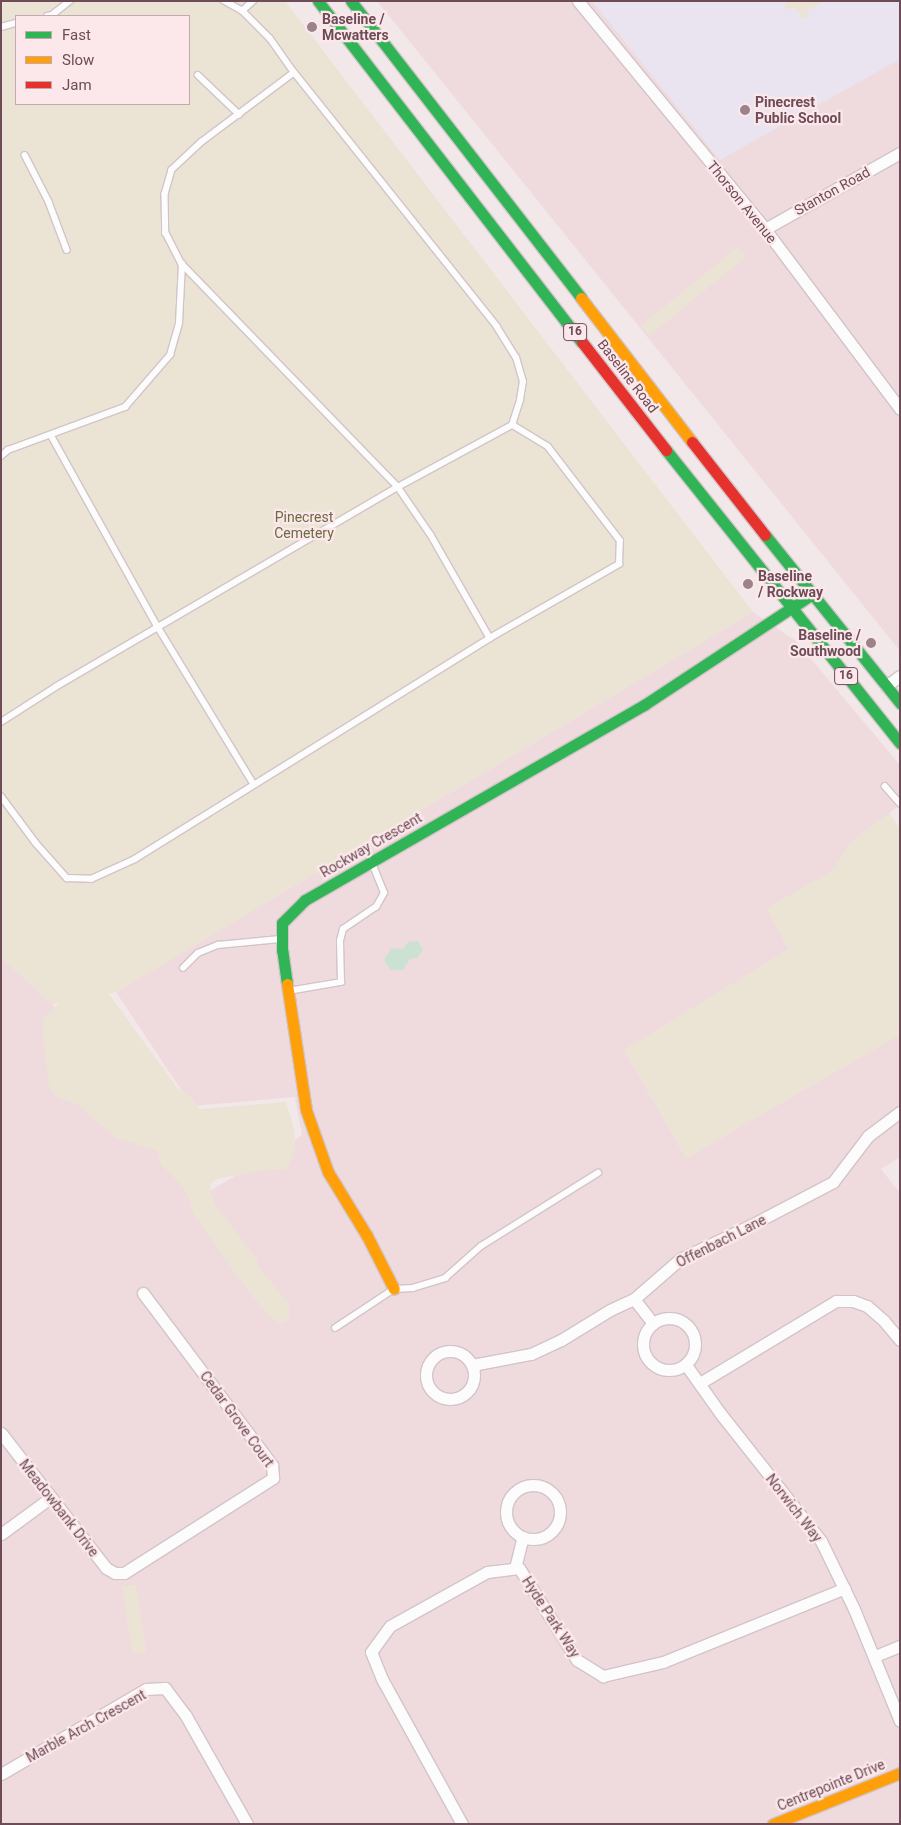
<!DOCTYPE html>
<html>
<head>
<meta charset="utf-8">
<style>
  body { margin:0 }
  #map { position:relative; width:901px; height:1825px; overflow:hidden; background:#f3e8e9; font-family:Roboto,sans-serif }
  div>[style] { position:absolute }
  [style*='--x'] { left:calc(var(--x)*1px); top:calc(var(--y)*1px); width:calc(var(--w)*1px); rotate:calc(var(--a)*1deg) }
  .residential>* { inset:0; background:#efdbdd }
  .education>* { inset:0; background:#e9e4ef }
  .green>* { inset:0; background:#ebe4d4; transform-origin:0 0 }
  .water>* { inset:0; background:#cbe2d3 }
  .roads { filter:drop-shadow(1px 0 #d2c4c8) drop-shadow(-1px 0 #d2c4c8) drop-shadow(0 1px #d2c4c8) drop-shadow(0 -1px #d2c4c8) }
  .lane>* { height:5.5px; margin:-2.75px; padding:0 2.75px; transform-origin:2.75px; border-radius:2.75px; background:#fdfcfc }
  .street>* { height:11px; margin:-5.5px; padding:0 5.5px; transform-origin:5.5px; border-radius:5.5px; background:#fdfcfc }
  .street>.ring { margin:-5.5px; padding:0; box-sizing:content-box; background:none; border:11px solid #fdfcfc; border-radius:50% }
  .fast>* { height:11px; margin:-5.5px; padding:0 5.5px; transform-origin:5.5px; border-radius:5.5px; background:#30b455 }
  .slow>* { height:11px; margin:-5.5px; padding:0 5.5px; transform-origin:5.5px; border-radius:5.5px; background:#ff9f0a }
  .jam>* { height:11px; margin:-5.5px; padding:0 5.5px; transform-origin:5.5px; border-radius:5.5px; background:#e5322d }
  .dots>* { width:14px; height:14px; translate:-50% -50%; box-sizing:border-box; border:2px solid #fce8ea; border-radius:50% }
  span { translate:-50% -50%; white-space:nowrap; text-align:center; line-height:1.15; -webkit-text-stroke:4.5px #fce8ea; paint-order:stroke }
  .shield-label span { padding:1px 4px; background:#fce8ea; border:1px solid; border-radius:4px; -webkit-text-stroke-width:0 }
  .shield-label { font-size:12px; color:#6d4c58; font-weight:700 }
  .poi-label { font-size:14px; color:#6d4c58; font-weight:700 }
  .left { translate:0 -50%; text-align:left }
  .right { translate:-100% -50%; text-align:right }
  .street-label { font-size:14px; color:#6d4c58 }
  .park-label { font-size:14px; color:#6c6c43 }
  .frame { position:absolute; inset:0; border:2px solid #6d4c58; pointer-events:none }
  .legend { position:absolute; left:15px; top:15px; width:175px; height:90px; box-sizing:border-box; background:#fce8ea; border:1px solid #c3aab0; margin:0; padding:6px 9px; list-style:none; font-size:15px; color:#6d4c58 }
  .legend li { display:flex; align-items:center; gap:10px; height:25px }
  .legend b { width:25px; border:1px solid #c3aab0 }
</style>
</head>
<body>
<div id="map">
  <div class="residential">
    <div style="clip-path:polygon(377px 1px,900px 1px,900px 651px)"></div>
    <div style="clip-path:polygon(753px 612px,796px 641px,900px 765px,900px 805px,851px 842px,834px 870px,767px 909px,789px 949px,625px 1051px,686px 1158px,900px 1034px,900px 1157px,881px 1169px,900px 1193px,900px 1824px,1px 1824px,1px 957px,52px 1004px,205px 1194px,302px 1135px,295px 1097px,192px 1106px,116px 992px)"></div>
  </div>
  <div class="education">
    <div style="clip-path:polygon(592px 1px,900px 1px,900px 59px,720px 160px)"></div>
  </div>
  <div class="green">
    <div style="clip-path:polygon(evenodd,1px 1px,285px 1px,753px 612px,116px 992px,109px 994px,178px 1089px,190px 1096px,199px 1109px,286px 1102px,294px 1128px,295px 1142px,293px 1156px,286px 1169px,258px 1171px,217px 1179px,211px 1184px,210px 1191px,215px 1204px,257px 1260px,259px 1268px,287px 1301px,290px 1315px,286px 1322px,280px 1323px,268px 1315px,237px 1276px,194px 1214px,185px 1189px,161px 1164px,157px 1151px,116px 1138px,78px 1105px,57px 1097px,49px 1087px,42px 1028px,44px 1018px,60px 1003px,52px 1004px,1px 957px,1px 1px,16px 16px,189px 16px,189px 104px,16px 104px,16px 16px)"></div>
    <div style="clip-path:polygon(785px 1px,820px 1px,820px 4px,808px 10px,808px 17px,802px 18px,795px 8px,785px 9px)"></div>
    <div style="left:738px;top:247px;width:13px;height:125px;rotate:51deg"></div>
    <div style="clip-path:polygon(889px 813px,900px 829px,900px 1034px,686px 1158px,624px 1050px,789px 949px,767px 909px,833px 870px,851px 842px)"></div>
    <div style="left:136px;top:1585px;width:68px;height:14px;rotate:81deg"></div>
  </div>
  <div class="water">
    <div style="clip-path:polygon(418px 941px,423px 950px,417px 958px,410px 959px,403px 970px,390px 970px,384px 960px,391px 948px,403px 949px,408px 942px)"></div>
  </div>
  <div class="roads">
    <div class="lane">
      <div style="--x:242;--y:11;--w:15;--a:-42"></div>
      <div style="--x:47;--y:16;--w:5;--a:-11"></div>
      <div style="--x:52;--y:15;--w:23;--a:-38"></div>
      <div style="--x:1;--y:27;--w:16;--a:-15"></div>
      <div style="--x:294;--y:73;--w:115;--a:143.1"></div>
      <div style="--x:202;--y:142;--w:41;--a:137"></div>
      <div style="--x:172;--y:170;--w:25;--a:106"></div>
      <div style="--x:165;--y:194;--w:39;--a:89"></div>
      <div style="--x:166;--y:233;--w:35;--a:63"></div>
      <div style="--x:182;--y:264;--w:310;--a:45.9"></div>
      <div style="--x:398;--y:487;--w:58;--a:55.5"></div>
      <div style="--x:431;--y:535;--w:119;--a:60.2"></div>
      <div style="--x:198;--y:75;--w:57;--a:43.6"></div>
      <div style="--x:25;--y:155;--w:53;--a:62.9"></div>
      <div style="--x:49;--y:202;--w:51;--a:69.4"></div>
      <div style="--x:51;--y:435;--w:220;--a:60.9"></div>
      <div style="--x:158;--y:627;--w:184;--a:58.6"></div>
      <div style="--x:1;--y:456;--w:9;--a:-41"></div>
      <div style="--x:8;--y:450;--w:125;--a:-20.2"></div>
      <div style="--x:125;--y:407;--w:69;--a:-49.1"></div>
      <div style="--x:170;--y:355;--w:33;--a:-74"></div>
      <div style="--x:179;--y:323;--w:59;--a:-87.1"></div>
      <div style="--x:1;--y:722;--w:67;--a:-32.7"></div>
      <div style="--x:57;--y:686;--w:395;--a:-30.3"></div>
      <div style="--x:398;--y:487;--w:130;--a:-28.5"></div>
      <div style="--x:512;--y:425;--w:26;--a:-72"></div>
      <div style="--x:520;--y:400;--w:18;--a:-81"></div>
      <div style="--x:523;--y:382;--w:25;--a:-106"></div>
      <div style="--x:516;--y:358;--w:36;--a:-122"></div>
      <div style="--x:497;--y:327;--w:325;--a:-128.6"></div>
      <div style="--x:294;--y:73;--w:42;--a:-125.2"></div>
      <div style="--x:270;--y:39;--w:40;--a:-135"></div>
      <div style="--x:242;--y:11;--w:21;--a:-151"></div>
      <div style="--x:885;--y:786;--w:23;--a:49"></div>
      <div style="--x:1;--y:796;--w:59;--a:53.3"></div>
      <div style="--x:36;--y:843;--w:47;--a:48.5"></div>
      <div style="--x:67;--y:878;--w:24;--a:2"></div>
      <div style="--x:91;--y:879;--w:48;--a:-24.4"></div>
      <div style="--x:135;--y:859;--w:418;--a:-31.9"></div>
      <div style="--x:490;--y:638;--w:149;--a:-29.8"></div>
      <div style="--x:619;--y:564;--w:23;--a:-88"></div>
      <div style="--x:620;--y:541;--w:118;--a:-127.5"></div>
      <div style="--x:548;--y:447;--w:42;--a:-148.6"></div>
      <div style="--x:183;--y:968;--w:21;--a:-45"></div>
      <div style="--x:198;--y:953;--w:22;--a:-22"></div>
      <div style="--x:218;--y:945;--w:62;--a:-5.5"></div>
      <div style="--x:288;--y:991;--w:54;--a:-9.6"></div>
      <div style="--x:341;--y:982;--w:41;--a:-91.4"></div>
      <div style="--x:340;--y:941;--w:12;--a:-76"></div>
      <div style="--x:343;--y:929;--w:40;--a:-34"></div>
      <div style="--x:376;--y:907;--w:16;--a:-60"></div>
      <div style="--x:384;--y:893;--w:32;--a:-112"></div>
      <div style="--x:335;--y:1328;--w:71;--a:-33.5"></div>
      <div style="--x:394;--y:1289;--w:19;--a:-3"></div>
      <div style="--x:413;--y:1288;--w:34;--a:-17"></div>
      <div style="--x:445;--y:1278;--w:48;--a:-41.6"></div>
      <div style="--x:481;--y:1246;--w:138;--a:-32"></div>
    </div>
    <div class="street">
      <div style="--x:578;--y:1;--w:295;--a:50.6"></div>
      <div style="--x:765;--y:229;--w:225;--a:53.1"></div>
      <div style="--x:765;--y:229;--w:155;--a:-29.4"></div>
      <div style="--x:886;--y:686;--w:17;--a:-36"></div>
      <div style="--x:634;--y:1299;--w:31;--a:52"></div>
      <div class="ring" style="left:643px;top:1318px;width:41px;height:41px"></div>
      <div class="ring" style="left:426px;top:1351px;width:37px;height:37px"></div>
      <div style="--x:472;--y:1365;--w:60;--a:-10.6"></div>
      <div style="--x:531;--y:1354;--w:33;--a:-25"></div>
      <div style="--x:561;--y:1340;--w:57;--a:-31.5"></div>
      <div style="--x:610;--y:1310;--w:26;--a:-25"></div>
      <div style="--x:634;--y:1299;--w:61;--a:-41"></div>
      <div style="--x:680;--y:1259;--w:79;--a:-25.6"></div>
      <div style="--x:751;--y:1225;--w:93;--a:-27.7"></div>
      <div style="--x:833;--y:1182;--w:58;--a:-52.7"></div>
      <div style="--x:868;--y:1136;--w:40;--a:-37"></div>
      <div style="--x:686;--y:1365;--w:59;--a:54.7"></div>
      <div style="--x:720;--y:1413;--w:163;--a:51.7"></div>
      <div style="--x:821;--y:1541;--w:76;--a:64.1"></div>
      <div style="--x:854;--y:1609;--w:121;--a:67.7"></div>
      <div style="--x:700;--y:1383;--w:159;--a:-31.1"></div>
      <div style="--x:836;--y:1301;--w:17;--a:0"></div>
      <div style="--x:853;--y:1301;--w:15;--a:20"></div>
      <div style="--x:867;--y:1306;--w:23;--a:41"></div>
      <div style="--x:884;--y:1321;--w:25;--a:50"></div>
      <div style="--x:1;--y:1433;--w:171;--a:52.1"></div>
      <div style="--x:106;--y:1568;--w:10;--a:29"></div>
      <div style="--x:115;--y:1573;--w:9;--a:0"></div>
      <div style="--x:124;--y:1573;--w:177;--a:-32.5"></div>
      <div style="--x:273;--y:1478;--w:13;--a:-94"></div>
      <div style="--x:272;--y:1465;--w:215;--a:-126.9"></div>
      <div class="ring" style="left:506px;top:1485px;width:43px;height:43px"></div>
      <div style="--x:1;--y:1534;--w:61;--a:-36.3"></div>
      <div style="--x:515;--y:1568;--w:32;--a:-76"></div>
      <div style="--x:875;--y:1656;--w:27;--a:-22"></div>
      <div style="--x:1;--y:1774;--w:168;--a:-30.4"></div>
      <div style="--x:146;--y:1689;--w:19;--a:-3"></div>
      <div style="--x:165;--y:1688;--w:35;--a:53"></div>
      <div style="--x:186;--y:1716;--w:124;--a:60.5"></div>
      <div style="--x:462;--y:1824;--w:166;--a:-118.9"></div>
      <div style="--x:382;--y:1679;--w:29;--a:-112"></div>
      <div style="--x:371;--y:1652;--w:32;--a:-54"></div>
      <div style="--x:390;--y:1626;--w:111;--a:-29.1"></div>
      <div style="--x:487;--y:1572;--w:32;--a:-7"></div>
      <div style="--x:519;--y:1568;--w:109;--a:57.8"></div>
      <div style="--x:577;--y:1660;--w:31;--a:32"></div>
      <div style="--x:603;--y:1676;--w:62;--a:-13.1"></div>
      <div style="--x:663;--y:1662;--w:196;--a:-22.1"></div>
    </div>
    <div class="fast">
      <div style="--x:318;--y:1;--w:431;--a:52.3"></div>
      <div style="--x:351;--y:1;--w:376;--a:52.2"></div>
      <div style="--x:666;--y:450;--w:375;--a:51.4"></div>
      <div style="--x:765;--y:535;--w:216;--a:51.2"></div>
      <div style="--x:287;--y:984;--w:34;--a:-98"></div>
      <div style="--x:282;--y:950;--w:27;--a:-90"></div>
      <div style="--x:282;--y:923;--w:33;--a:-45"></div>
      <div style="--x:305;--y:900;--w:391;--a:-29.9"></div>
      <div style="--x:644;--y:705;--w:200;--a:-33.4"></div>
    </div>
    <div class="slow">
      <div style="--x:581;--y:298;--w:182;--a:52.4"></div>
      <div style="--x:287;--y:984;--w:127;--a:81.4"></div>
      <div style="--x:306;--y:1110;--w:66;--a:70.5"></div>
      <div style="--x:328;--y:1172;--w:75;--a:58.6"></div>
      <div style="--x:367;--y:1236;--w:59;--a:63"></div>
      <div style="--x:773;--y:1824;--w:137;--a:-21.9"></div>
    </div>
    <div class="jam">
      <div style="--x:582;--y:342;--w:137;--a:52.1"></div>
      <div style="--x:692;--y:442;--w:118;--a:51.9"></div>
    </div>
  </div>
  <div class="dots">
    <div style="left:312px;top:27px;background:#9c838b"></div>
    <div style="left:745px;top:110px;background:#9c838b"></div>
    <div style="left:748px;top:584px;background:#9c838b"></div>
    <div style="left:871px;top:643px;background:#9c838b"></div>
  </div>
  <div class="shield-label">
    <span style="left:575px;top:332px">16</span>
    <span style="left:846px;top:676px">16</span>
  </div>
  <div class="poi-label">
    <span class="left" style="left:322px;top:27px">Baseline /<br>Mcwatters</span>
    <span class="left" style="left:755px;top:110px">Pinecrest<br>Public School</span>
    <span class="left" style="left:758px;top:584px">Baseline<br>/ Rockway</span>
    <span class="right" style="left:861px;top:643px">Baseline /<br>Southwood</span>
  </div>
  <div class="street-label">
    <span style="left:832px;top:191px;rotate:-29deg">Stanton Road</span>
    <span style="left:742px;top:202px;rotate:51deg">Thorson Avenue</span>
    <span style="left:628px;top:376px;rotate:52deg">Baseline Road</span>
    <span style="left:371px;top:845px;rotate:-30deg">Rockway Crescent</span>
    <span style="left:721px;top:1241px;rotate:-27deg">Offenbach Lane</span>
    <span style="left:237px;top:1419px;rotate:54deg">Cedar Grove Court</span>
    <span style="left:59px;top:1508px;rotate:52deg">Meadowbank Drive</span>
    <span style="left:794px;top:1508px;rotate:52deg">Norwich Way</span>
    <span style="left:551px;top:1617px;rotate:57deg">Hyde Park Way</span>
    <span style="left:86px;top:1726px;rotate:-29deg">Marble Arch Crescent</span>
    <span style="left:831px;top:1785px;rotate:-22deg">Centrepointe Drive</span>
  </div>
  <div class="park-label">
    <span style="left:304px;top:525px">Pinecrest<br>Cemetery</span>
  </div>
  <div class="frame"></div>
  <ul class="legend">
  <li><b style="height:6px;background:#30b455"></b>Fast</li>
  <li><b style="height:6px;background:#ff9f0a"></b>Slow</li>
  <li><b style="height:6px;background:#e5322d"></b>Jam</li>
  </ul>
</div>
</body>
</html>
